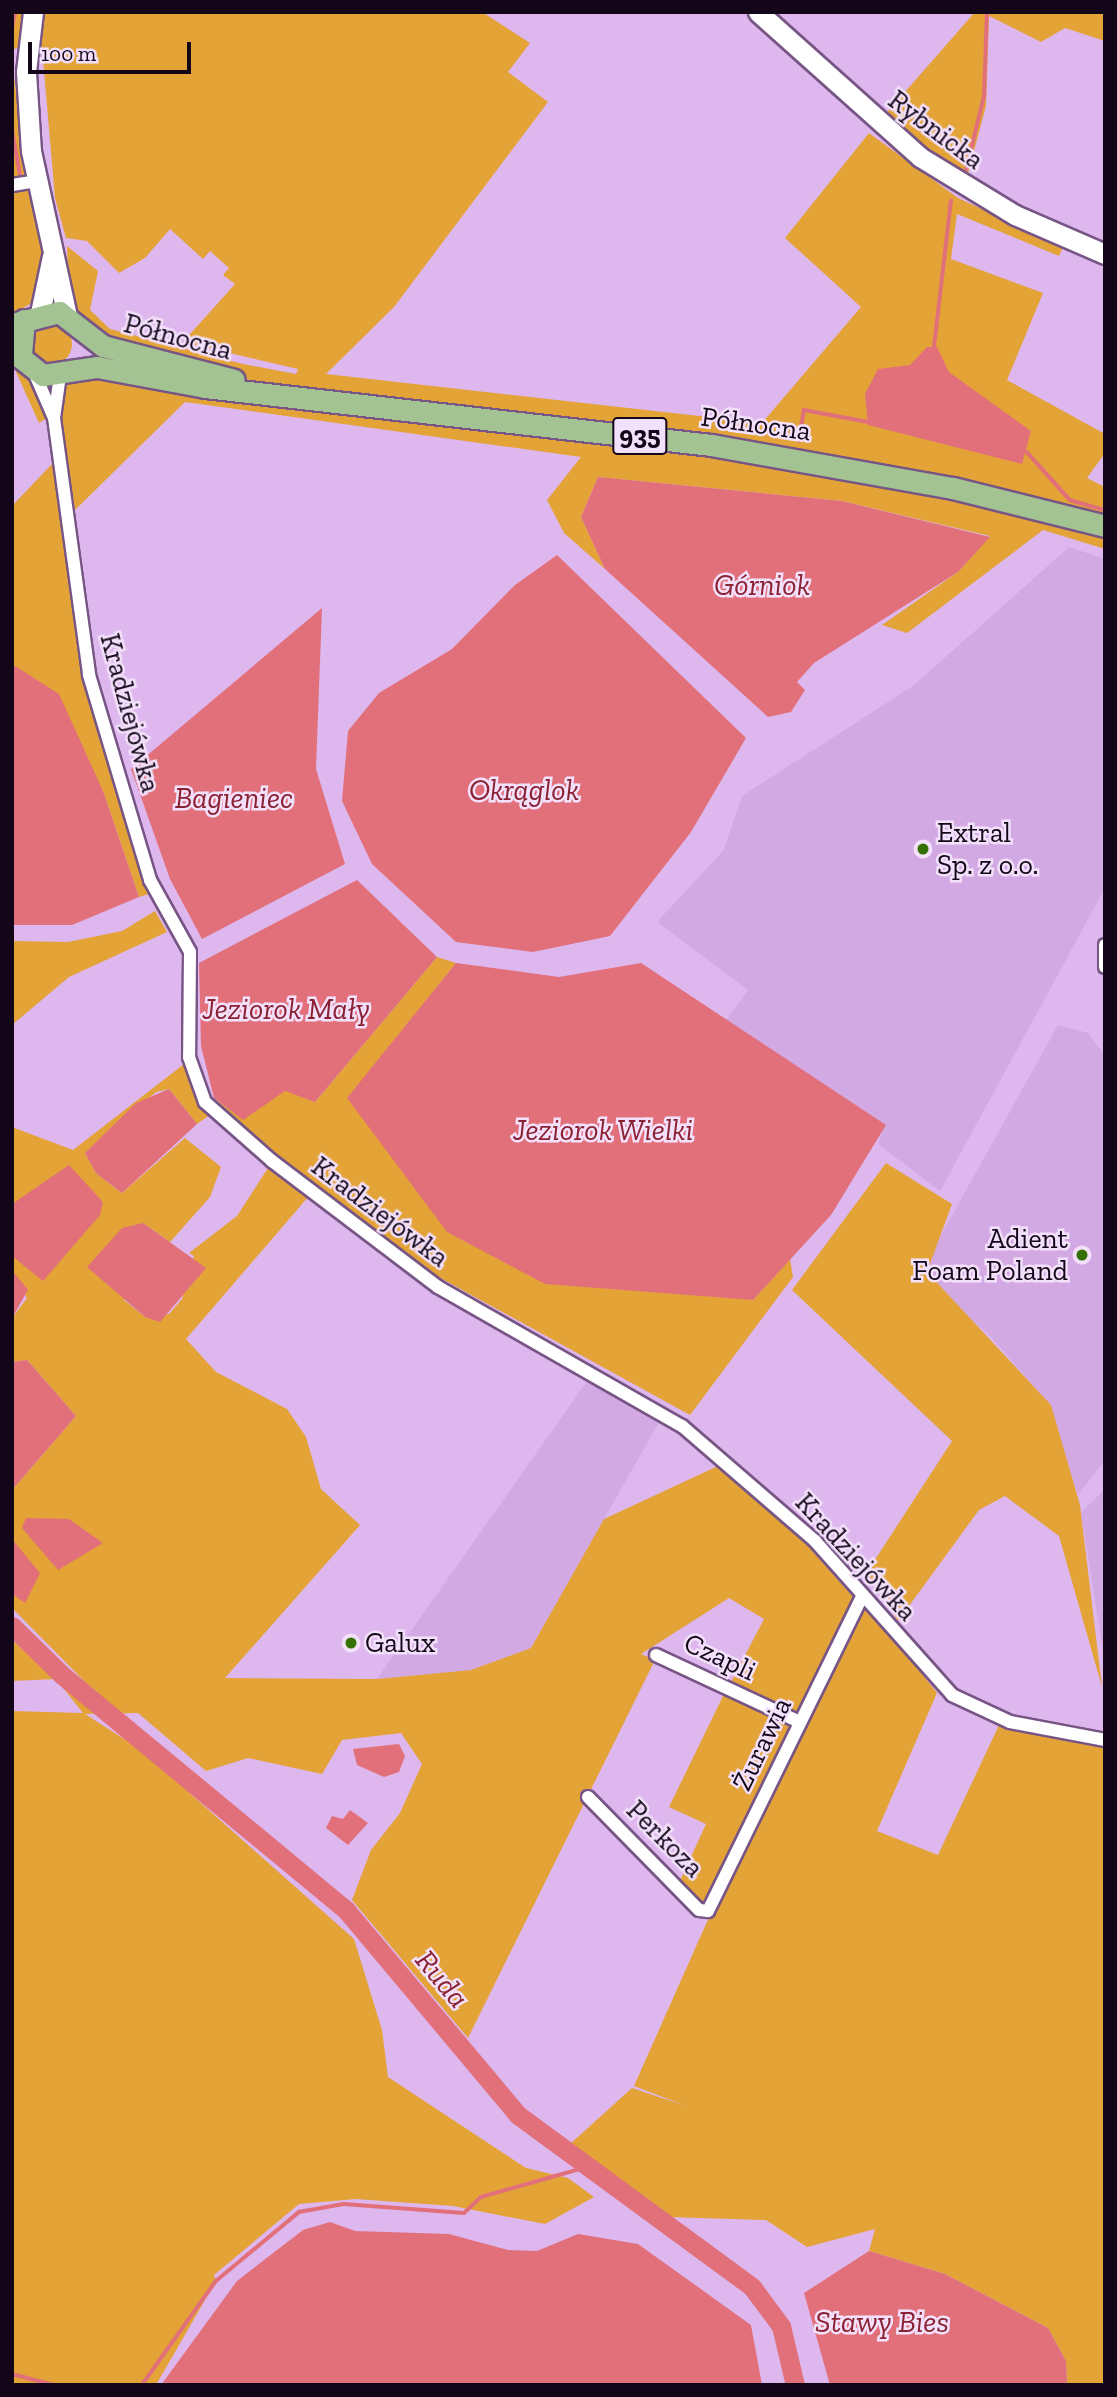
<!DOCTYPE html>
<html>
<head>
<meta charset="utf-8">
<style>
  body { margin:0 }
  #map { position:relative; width:1117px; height:2397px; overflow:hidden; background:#ddb7ed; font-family:"Zilla Slab",serif }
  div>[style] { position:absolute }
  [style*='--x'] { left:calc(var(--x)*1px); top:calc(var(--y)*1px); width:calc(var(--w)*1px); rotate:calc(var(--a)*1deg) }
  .built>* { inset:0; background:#d3a9e4 }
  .green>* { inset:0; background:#e3a337 }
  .round { border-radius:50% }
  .water>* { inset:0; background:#e2707a }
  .stream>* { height:3.5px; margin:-1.75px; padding:0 1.75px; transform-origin:1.75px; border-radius:1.75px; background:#e2707a }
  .river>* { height:19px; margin:-9.5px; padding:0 9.5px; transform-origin:9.5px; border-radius:9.5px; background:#e2707a }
  .roads { filter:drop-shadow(2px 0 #775585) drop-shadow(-2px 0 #775585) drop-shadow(0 2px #775585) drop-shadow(0 -2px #775585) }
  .street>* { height:12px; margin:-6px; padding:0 6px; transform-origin:6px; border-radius:6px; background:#fff }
  .secondary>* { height:19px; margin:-9.5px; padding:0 9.5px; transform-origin:9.5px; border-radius:9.5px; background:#fff }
  .primary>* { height:21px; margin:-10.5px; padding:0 10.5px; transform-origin:10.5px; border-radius:10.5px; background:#a3c492 }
  .dots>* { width:19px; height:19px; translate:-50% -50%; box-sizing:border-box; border:4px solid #f3e0fb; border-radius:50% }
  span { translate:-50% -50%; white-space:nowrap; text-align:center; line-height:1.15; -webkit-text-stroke:5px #f3e0fb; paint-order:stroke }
  .shield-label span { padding:2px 5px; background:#f3e0fb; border:2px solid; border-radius:5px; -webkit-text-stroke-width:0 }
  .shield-label { font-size:26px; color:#130618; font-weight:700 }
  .street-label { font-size:28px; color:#130618 }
  .poi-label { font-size:28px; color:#130618 }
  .left { translate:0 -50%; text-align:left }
  .right { translate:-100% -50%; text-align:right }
  .water-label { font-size:30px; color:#8a2233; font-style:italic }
  .frame { position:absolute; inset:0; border:14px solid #130618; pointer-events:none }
  .scale { position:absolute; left:28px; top:42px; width:163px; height:32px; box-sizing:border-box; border:4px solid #130618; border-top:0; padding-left:9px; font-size:21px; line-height:24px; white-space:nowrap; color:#130618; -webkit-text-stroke:5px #f3e0fb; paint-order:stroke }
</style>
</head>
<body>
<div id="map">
  <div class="built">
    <div style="clip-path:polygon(1069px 547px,1105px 559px,1105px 888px,940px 1191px,878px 1144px,885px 1125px,724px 1023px,748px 990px,657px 922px,723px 851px,742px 796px,913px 686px)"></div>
    <div style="clip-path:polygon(1058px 1025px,1088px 1033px,1105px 1056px,1105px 1460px,1078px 1495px,1045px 1399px,991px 1337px,920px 1273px)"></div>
    <div style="clip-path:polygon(588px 1380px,663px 1415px,531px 1648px,471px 1670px,377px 1679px)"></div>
    <div style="clip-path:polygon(1105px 1489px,1105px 1664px,1081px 1513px)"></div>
  </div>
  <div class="green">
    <div style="clip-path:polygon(12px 12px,23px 14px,19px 47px,12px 50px)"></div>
    <div style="clip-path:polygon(45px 12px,482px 12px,530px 43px,508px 72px,548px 102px,394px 307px,326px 374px,762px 423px,861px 307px,785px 238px,869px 133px,958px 198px,1063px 247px,1059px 256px,957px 214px,951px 259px,1043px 293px,1007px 380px,1105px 434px,1105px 453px,1087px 478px,1105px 487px,1105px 519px,765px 444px,264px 384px,118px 345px,91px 330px,69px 306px,67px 246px,98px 271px,90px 310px,110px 329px,243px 364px,296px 374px,298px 369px,183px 342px,235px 284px,223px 275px,229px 268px,210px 251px,203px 259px,170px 229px,145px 258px,119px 273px,87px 241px,66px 238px,55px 198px,42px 48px,36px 43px)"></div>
    <div style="clip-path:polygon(975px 12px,1105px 12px,1105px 41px,1065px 28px,1041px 42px,989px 16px,986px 106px,967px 177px,883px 117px)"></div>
    <div style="clip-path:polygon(12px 62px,27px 176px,12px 182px)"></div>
    <div style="clip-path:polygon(30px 189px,44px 255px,32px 303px,12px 314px,12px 191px)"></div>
    <div class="round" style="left:30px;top:323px;width:42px;height:42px"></div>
    <div style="clip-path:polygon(12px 363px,34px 386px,47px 418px,39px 423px)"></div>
    <div style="clip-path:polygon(96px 375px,790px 463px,1051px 519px,1105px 538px,1105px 549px,1043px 530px,907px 633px,882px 625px,958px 572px,990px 536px,842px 501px,598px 477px,581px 517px,605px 569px,564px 533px,547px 500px,581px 457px,185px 402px,75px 510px,61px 415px,64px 385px)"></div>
    <div style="clip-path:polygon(52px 464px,106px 753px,152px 893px,139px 897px,103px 791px,40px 687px,12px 664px,12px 506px)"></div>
    <div style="clip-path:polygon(155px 911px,167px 932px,69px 977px,12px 1025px,12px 941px,68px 942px,122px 931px)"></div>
    <div style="clip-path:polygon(437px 957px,456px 963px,348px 1098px,753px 1300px,790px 1259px,793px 1277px,690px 1415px,426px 1270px,281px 1160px,214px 1098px,243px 1119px,285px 1090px,315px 1102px)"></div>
    <div style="clip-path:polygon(184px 1064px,210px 1115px,197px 1124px,169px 1089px,156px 1092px,85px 1153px,96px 1173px,122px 1193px,185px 1138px,221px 1167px,210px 1197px,170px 1242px,143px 1223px,124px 1300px,145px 1317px,169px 1314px,182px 1299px,194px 1256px,189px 1253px,237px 1216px,268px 1168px,309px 1196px,186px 1339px,216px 1372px,287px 1409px,306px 1437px,321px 1489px,360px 1525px,225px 1678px,377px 1679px,471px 1670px,531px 1648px,604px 1519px,718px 1466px,793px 1529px,854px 1598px,797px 1714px,730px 1684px,764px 1619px,729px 1598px,641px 1654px,655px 1660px,468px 2038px,352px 1900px,371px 1850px,400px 1813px,422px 1764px,401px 1733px,342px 1740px,322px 1774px,248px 1758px,206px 1771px,138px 1713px,85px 1714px,140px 1749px,354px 1939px,382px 2030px,388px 2077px,526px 2168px,568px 2178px,594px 2197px,545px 2224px,453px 2206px,356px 2199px,299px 2204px,214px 2275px,216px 2281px,156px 2385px,12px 2385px,12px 1711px,83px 1713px,56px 1679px,12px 1681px,12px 1640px,56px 1679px,87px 1684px,12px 1608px,12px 1490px,76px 1416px,27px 1360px,12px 1362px,12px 1318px,27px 1298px,12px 1270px,12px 1127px,73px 1150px)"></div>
    <div style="clip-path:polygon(886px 1163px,952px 1204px,927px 1272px,1051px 1405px,1080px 1505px,1102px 1687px,1059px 1536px,1005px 1496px,979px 1510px,898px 1621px,867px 1572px,952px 1441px,792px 1290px)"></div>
    <div style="clip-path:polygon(866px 1603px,937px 1693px,877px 1831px,938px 1855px,1000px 1723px,1105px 1747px,1105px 2385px,1067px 2385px,1066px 2361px,1048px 2328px,945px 2274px,869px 2251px,875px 2229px,807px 2247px,766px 2220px,666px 2217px,569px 2145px,632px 2088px,686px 2106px,634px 2086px,706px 1924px)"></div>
    <div style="clip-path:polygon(725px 1692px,793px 1727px,701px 1906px,680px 1881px,706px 1824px,669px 1807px)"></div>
  </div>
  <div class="water">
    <div style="clip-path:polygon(927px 347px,937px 347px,949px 372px,1031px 431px,1022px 464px,868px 425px,865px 394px,878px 369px,910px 365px)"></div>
    <div style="clip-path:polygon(598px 477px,842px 501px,990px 537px,958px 572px,814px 663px,797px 682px,805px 690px,791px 712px,768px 717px,605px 569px,581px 517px)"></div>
    <div style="clip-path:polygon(557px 555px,746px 738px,691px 832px,610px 936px,533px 952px,456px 942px,372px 864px,342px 801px,348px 731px,379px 693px,452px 649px,515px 585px)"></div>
    <div style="clip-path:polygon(322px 608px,316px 769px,345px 864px,202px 939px,170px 879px,131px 769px)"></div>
    <div style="clip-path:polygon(12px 664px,59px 694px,103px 791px,139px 897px,72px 925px,12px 925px)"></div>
    <div style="clip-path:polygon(357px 880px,437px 957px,315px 1102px,285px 1091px,243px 1120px,214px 1098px,201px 1046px,199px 963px)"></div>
    <div style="clip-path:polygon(456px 963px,559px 977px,641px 963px,886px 1125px,831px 1215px,753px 1300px,545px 1284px,447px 1232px,347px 1098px)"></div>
    <div style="clip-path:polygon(169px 1089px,197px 1124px,122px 1193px,96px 1173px,85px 1153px,136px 1103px)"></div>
    <div style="clip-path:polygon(69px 1165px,103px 1202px,100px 1215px,43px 1281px,12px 1256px,12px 1204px)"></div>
    <div style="clip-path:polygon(143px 1223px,206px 1268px,160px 1322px,145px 1317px,87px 1267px,122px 1228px)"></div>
    <div style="clip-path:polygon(12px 1270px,28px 1290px,12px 1318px)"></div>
    <div style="clip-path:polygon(27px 1360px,76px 1416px,12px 1490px,12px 1362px)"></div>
    <div style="clip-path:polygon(26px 1518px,69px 1519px,103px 1543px,58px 1570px,22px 1528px)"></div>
    <div style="clip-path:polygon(12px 1539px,40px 1573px,25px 1603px,12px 1594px)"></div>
    <div style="clip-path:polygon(399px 1744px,405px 1756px,399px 1772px,384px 1777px,357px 1765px,353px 1749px)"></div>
    <div style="clip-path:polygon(350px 1810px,368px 1823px,348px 1845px,326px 1828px,332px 1816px,343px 1819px)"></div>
    <div style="clip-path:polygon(330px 2222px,355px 2231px,449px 2234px,508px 2250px,537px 2251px,578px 2234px,638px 2244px,751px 2325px,762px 2385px,161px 2385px,237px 2281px,303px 2230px)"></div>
    <div style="clip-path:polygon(869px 2251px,945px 2274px,1048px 2328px,1066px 2361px,1067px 2385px,830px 2385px,804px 2293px)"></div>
  </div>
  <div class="stream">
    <div style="--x:12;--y:28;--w:16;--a:-79"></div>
    <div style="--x:12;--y:127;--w:52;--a:80"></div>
    <div style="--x:966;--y:170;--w:76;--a:-76.3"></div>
    <div style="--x:984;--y:96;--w:84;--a:-88"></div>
    <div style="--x:934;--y:347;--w:147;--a:-83.4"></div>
    <div style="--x:799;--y:441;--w:31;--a:-81"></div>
    <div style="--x:804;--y:410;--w:65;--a:10.6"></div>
    <div style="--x:1027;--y:452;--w:64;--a:48.1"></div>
    <div style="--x:1070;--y:500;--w:36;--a:16"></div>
    <div style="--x:12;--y:2374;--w:43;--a:14.7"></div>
    <div style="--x:142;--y:2385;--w:128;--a:-54.6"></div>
    <div style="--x:216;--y:2281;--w:108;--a:-39.7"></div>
    <div style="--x:299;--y:2212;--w:46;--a:-10.1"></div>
    <div style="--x:344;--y:2204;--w:120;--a:4.3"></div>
    <div style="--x:464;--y:2213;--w:23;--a:-43"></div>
    <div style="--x:481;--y:2197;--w:110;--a:-15.8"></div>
  </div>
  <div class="river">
    <div style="--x:12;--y:1626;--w:70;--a:44.4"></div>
    <div style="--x:62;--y:1675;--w:369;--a:39.6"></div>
    <div style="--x:346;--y:1910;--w:268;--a:50"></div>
    <div style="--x:518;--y:2115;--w:290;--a:36.3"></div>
    <div style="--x:752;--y:2287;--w:49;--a:53.4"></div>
    <div style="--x:781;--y:2326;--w:61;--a:76.7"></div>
  </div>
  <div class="roads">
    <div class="street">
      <div style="--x:12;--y:185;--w:25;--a:-9"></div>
      <div style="--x:34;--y:372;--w:50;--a:66.5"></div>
      <div style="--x:60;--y:375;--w:43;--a:97.9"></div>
      <div style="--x:54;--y:418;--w:259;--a:82.2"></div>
      <div style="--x:89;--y:675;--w:214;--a:73.4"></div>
      <div style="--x:150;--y:880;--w:82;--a:60.9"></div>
      <div style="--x:190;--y:952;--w:105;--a:90.5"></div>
      <div style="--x:189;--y:1057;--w:48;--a:70.4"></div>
      <div style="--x:205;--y:1102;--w:89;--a:41.4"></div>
      <div style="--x:272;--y:1161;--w:208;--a:37.2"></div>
      <div style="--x:438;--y:1287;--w:281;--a:29.7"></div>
      <div style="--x:682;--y:1426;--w:176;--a:40.8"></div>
      <div style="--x:815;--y:1541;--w:206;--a:48.3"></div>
      <div style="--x:952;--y:1695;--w:64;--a:25"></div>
      <div style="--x:1010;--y:1722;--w:97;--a:10.7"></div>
      <div style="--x:1105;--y:945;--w:22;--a:90"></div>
      <div style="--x:656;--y:1655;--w:159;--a:25"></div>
      <div style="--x:588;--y:1797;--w:158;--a:45.5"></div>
      <div style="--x:699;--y:1910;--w:9;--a:6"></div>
      <div style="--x:708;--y:1911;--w:348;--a:-63.9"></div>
    </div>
    <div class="secondary">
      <div style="--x:33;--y:12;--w:60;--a:96.7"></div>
      <div style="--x:26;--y:72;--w:79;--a:86.4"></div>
      <div style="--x:31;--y:151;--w:169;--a:77.7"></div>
      <div style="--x:758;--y:12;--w:217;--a:41.8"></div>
      <div style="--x:920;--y:157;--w:111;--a:31.4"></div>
      <div style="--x:1015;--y:215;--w:98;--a:23.4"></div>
      <div style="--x:40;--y:313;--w:58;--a:-78.1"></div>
    </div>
    <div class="primary">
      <div style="--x:24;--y:320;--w:38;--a:95"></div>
      <div style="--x:21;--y:358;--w:28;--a:38"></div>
      <div style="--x:43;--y:375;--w:55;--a:-8.4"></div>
      <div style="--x:97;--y:367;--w:110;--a:10.5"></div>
      <div style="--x:205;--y:387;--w:509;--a:6.54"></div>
      <div style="--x:711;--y:445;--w:246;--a:10.1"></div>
      <div style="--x:953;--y:488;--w:157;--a:14"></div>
      <div style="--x:13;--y:324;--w:48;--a:-14.6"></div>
      <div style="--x:59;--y:312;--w:56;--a:37.7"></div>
      <div style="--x:103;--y:346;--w:135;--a:14.5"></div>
    </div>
  </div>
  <div class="dots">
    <div style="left:923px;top:849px;background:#357002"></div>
    <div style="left:1082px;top:1255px;background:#357002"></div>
    <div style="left:351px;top:1643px;background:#357002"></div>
  </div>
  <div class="shield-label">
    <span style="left:640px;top:436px">935</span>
  </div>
  <div class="street-label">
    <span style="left:936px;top:130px;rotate:37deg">Rybnicka</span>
    <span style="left:178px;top:337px;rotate:15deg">Północna</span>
    <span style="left:756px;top:424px;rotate:8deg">Północna</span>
    <span style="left:130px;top:713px;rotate:75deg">Kradziejówka</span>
    <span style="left:380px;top:1212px;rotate:37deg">Kradziejówka</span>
    <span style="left:856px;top:1557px;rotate:47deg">Kradziejówka</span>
    <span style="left:720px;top:1657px;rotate:25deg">Czapli</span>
    <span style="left:762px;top:1744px;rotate:-64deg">Żurawia</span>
    <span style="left:665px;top:1839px;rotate:45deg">Perkoza</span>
  </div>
  <div class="poi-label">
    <span class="left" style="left:937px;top:849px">Extral<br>Sp. z o.o.</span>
    <span class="right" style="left:1068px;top:1255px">Adient<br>Foam Poland</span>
    <span class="left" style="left:365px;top:1643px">Galux</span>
  </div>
  <div class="water-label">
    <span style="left:762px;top:585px">Górniok</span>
    <span style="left:524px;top:790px">Okrąglok</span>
    <span style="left:234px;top:798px">Bagieniec</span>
    <span style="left:286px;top:1009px">Jeziorok Mały</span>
    <span style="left:603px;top:1130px">Jeziorok Wielki</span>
    <span style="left:442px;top:1979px;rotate:50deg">Ruda</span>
    <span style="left:882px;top:2322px">Stawy Bies</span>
  </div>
  <div class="frame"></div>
  <div class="scale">100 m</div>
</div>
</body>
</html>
